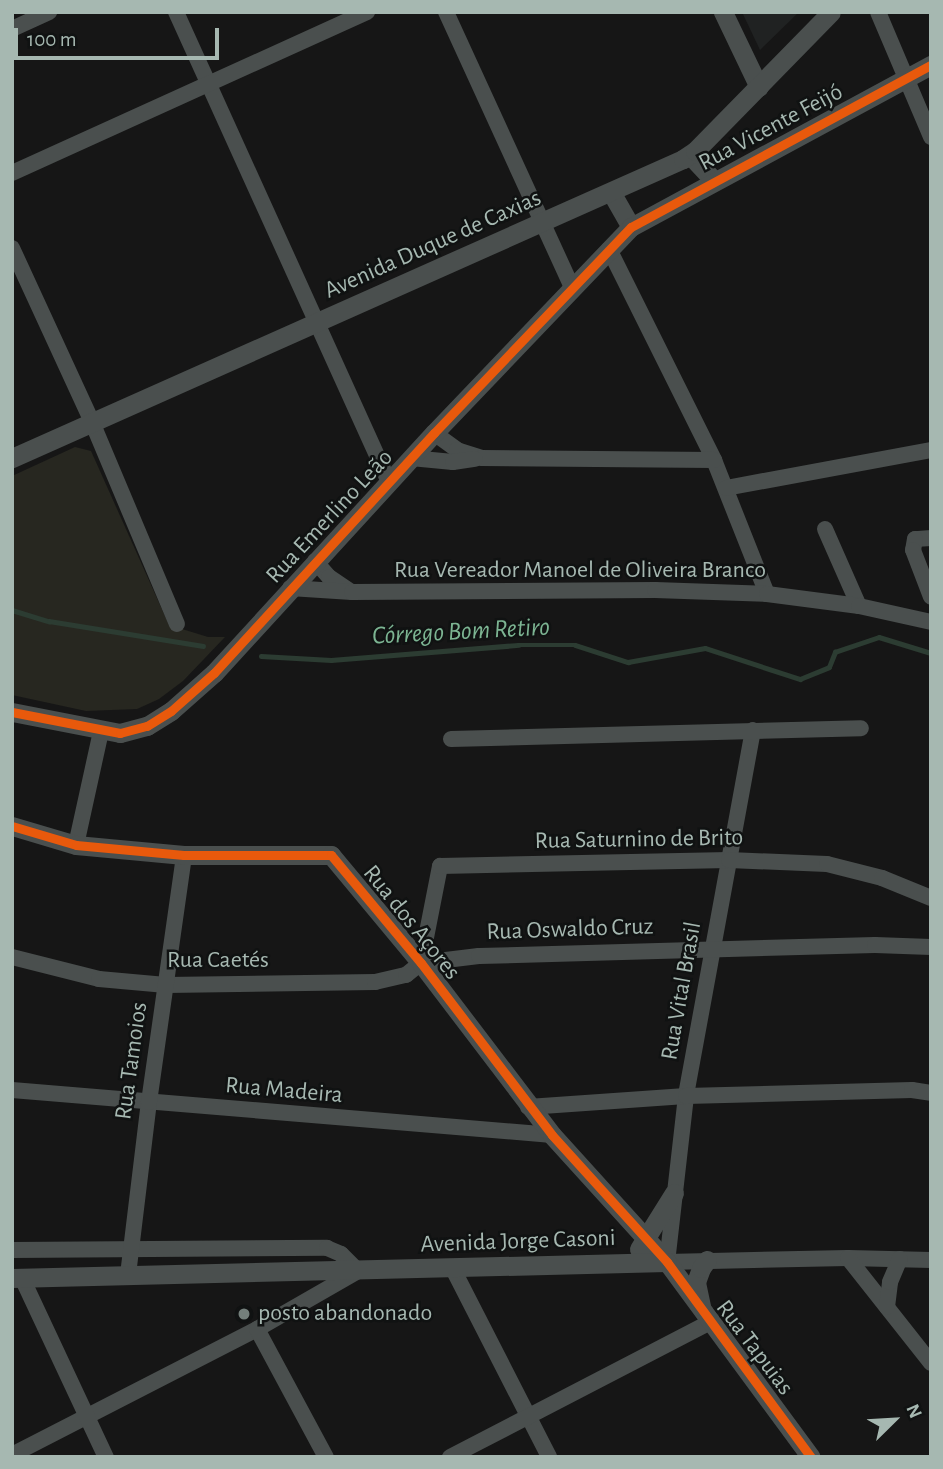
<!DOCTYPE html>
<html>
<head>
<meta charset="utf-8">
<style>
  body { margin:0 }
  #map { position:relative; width:943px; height:1469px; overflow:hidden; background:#161616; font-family:"Alegreya Sans",sans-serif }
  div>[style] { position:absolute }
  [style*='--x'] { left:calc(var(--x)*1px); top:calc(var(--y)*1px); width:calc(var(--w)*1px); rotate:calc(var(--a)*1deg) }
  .built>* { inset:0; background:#202222 }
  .green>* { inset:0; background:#272720 }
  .stream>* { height:4.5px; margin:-2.25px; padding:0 2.25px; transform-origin:2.25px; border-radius:2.25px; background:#2c3c32 }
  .minor>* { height:16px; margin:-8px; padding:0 8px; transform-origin:8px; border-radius:8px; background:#4a4f4e }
  .tertiary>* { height:19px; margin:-9.5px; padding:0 9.5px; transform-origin:9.5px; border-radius:9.5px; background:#4a4f4e }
  .cycleway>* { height:9px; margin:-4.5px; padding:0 4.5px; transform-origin:4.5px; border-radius:4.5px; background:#e8590c }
  .dots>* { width:19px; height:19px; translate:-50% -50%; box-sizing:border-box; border:4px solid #101212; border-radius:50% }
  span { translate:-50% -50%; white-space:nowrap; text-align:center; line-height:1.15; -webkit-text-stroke:5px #101212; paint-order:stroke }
  .street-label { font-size:24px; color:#a6b8b1 }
  .poi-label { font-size:24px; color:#a6b8b1 }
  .left { translate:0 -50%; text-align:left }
  .water-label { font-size:26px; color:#7cb492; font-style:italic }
  .frame { position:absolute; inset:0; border:14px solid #a6b8b1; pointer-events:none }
  .north { position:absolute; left:859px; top:1385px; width:70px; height:70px; -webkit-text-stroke:5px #101212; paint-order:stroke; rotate:66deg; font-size:19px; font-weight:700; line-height:28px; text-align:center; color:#a6b8b1 }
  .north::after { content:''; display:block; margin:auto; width:24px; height:32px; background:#a6b8b1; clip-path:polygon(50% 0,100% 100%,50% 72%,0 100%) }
  .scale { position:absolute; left:14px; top:28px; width:205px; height:32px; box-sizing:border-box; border:4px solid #a6b8b1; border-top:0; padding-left:9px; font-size:21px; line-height:24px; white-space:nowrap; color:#a6b8b1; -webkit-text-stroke:5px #101212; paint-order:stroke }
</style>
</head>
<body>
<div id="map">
  <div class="built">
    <div style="clip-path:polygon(742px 12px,799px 12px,760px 50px)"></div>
  </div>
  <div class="green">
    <div style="clip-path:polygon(75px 447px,91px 451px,169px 625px,208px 637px,225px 637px,183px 681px,159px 699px,137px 709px,86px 711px,12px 695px,12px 476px)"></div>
  </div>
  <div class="stream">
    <div style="--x:12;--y:610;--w:39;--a:17"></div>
    <div style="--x:49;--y:621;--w:156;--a:9.2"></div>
    <div style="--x:261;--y:656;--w:70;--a:3.3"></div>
    <div style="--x:331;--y:660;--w:188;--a:-4.6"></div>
    <div style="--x:518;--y:645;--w:57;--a:0"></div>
    <div style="--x:575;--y:645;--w:56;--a:17.8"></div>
    <div style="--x:628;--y:662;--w:78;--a:-10.3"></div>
    <div style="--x:705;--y:648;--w:100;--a:18.1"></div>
    <div style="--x:800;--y:679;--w:31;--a:-22"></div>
    <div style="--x:829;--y:667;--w:16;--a:-68"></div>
    <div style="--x:835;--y:652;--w:46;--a:-18.8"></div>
    <div style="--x:879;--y:637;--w:54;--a:17.1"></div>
  </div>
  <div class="minor">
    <div style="--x:176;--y:12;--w:516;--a:65.62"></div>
    <div style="--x:446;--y:12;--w:302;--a:65.4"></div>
    <div style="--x:878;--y:12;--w:136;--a:67"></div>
    <div style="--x:12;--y:29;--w:41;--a:-24.7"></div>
    <div style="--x:12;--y:173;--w:390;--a:-24.4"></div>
    <div style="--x:12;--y:248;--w:192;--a:65.3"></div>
    <div style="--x:92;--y:422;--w:219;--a:67.2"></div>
    <div style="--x:609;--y:249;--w:236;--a:63.5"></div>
    <div style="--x:714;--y:460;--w:144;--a:68.4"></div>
    <div style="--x:434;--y:433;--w:29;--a:36"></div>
    <div style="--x:457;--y:450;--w:25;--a:18"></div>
    <div style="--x:481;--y:458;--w:233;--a:0.5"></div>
    <div style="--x:411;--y:458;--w:42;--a:5.4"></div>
    <div style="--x:453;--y:462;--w:22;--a:-8"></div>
    <div style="--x:726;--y:488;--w:208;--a:-10.5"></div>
    <div style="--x:825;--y:529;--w:84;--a:66.2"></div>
    <div style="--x:931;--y:538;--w:16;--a:176"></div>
    <div style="--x:915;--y:539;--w:11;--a:100"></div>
    <div style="--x:913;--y:550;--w:50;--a:69"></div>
    <div style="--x:315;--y:561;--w:21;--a:49"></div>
    <div style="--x:329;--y:577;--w:25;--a:34"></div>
    <div style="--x:290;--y:588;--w:62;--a:3.7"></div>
    <div style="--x:352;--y:592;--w:303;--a:-0.4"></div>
    <div style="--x:655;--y:590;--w:112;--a:2"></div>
    <div style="--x:767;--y:594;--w:93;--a:7.4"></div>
    <div style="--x:859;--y:606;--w:74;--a:12.5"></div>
    <div style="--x:753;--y:730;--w:372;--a:100.4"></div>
    <div style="--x:686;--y:1096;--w:167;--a:96.5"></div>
    <div style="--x:667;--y:1262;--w:181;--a:-1.3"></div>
    <div style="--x:848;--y:1258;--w:83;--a:1.4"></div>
    <div style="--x:451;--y:739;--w:410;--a:-1.5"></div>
    <div style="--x:76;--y:845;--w:117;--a:-77.6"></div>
    <div style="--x:12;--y:957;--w:90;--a:14.2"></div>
    <div style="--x:99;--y:979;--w:67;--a:5.1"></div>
    <div style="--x:166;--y:985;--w:209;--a:-0.8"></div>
    <div style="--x:375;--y:982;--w:32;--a:-13"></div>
    <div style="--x:406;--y:975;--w:19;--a:-39"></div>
    <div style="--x:421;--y:963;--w:58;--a:-6.9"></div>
    <div style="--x:479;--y:956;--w:396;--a:-1.6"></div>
    <div style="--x:875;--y:945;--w:56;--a:2"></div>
    <div style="--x:421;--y:963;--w:99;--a:-78.9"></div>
    <div style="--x:440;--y:866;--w:289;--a:-1.2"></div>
    <div style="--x:729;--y:860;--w:98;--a:2.3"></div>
    <div style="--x:827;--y:864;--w:57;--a:14.3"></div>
    <div style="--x:882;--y:878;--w:53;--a:22.2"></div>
    <div style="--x:12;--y:1090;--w:542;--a:4.76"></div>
    <div style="--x:528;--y:1107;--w:158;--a:-4"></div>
    <div style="--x:686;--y:1096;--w:226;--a:-1.5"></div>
    <div style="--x:912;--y:1090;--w:19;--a:9"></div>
    <div style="--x:12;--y:1250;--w:315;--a:-0.4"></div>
    <div style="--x:327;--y:1248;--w:15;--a:23"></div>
    <div style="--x:341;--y:1254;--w:24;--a:45"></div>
    <div style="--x:358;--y:1271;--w:116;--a:150.1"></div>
    <div style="--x:257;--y:1329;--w:276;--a:152.8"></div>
    <div style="--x:848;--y:1258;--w:134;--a:51.7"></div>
    <div style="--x:453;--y:1269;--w:211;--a:62.9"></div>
    <div style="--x:128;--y:1275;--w:174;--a:-83.1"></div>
    <div style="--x:149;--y:1102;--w:249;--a:-81.9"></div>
    <div style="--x:22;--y:1278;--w:198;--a:64.9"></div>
    <div style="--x:887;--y:1307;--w:25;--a:-83"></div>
    <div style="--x:890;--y:1282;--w:25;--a:-67"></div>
    <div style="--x:257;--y:1329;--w:145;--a:61.7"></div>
    <div style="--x:450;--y:1457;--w:293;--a:-27.4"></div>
  </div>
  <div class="tertiary">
    <div style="--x:723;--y:12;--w:83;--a:64.4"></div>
    <div style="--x:690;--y:155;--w:35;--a:47"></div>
    <div style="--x:611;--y:192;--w:40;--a:60.3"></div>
    <div style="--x:12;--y:458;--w:735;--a:-24.02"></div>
    <div style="--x:683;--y:159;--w:14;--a:-34"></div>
    <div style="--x:695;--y:151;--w:194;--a:-45.6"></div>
    <div style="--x:12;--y:712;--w:110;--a:11"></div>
    <div style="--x:120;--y:733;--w:28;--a:-15"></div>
    <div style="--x:147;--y:726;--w:28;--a:-32"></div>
    <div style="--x:171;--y:711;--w:57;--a:-41.5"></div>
    <div style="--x:214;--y:673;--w:326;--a:-47.5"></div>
    <div style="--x:434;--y:433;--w:285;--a:-46.3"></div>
    <div style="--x:631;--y:227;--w:341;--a:-28.4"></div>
    <div style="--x:12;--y:826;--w:67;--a:16.5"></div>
    <div style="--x:76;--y:845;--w:108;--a:5.3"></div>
    <div style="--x:184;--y:855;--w:147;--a:0"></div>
    <div style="--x:331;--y:855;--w:141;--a:50.2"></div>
    <div style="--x:421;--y:963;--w:216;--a:52.7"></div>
    <div style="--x:552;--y:1135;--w:171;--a:47.8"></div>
    <div style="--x:667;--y:1262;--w:242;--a:53.6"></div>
    <div style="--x:639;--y:1249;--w:66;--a:-58"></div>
    <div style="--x:12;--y:1278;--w:655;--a:-1.4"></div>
    <div style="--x:701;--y:1306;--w:25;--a:-102"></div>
    <div style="--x:696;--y:1282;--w:15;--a:-70"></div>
    <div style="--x:701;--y:1268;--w:10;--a:-53"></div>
  </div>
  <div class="cycleway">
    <div style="--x:12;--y:712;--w:110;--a:11"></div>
    <div style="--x:120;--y:733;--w:28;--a:-15"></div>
    <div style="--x:147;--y:726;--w:28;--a:-32"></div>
    <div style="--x:171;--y:711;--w:57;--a:-41.5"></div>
    <div style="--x:214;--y:673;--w:326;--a:-47.5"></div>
    <div style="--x:434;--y:433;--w:285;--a:-46.3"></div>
    <div style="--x:631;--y:227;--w:341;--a:-28.4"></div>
    <div style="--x:12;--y:826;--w:67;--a:16.5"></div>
    <div style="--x:76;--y:845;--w:108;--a:5.3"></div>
    <div style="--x:184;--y:855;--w:147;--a:0"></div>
    <div style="--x:331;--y:855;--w:141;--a:50.2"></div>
    <div style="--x:421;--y:963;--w:216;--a:52.7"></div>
    <div style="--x:552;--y:1135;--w:171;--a:47.8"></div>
    <div style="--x:667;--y:1262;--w:242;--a:53.6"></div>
  </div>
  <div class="dots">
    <div style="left:244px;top:1314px;background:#747f7b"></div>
  </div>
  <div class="street-label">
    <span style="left:771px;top:128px;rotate:-28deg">Rua Vicente Feijó</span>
    <span style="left:433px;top:245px;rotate:-24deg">Avenida Duque de Caxias</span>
    <span style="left:330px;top:517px;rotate:-47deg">Rua Emerlino Leão</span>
    <span style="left:580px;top:571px">Rua Vereador Manoel de Oliveira Branco</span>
    <span style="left:639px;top:840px;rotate:-1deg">Rua Saturnino de Brito</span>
    <span style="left:411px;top:923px;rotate:51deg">Rua dos Açores</span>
    <span style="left:570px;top:930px;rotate:-2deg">Rua Oswaldo Cruz</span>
    <span style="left:218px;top:961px">Rua Caetés</span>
    <span style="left:682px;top:991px;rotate:-80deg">Rua Vital Brasil</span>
    <span style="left:132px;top:1061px;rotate:-82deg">Rua Tamoios</span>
    <span style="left:284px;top:1091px;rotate:5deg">Rua Madeira</span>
    <span style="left:518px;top:1242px;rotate:-2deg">Avenida Jorge Casoni</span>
    <span style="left:754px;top:1348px;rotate:53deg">Rua Tapuias</span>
  </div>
  <div class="poi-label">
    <span class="left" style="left:258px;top:1314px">posto abandonado</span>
  </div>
  <div class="water-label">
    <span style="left:461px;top:632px;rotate:-3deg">Córrego Bom Retiro</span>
  </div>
  <div class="frame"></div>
  <div class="north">N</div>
  <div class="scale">100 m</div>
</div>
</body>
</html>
